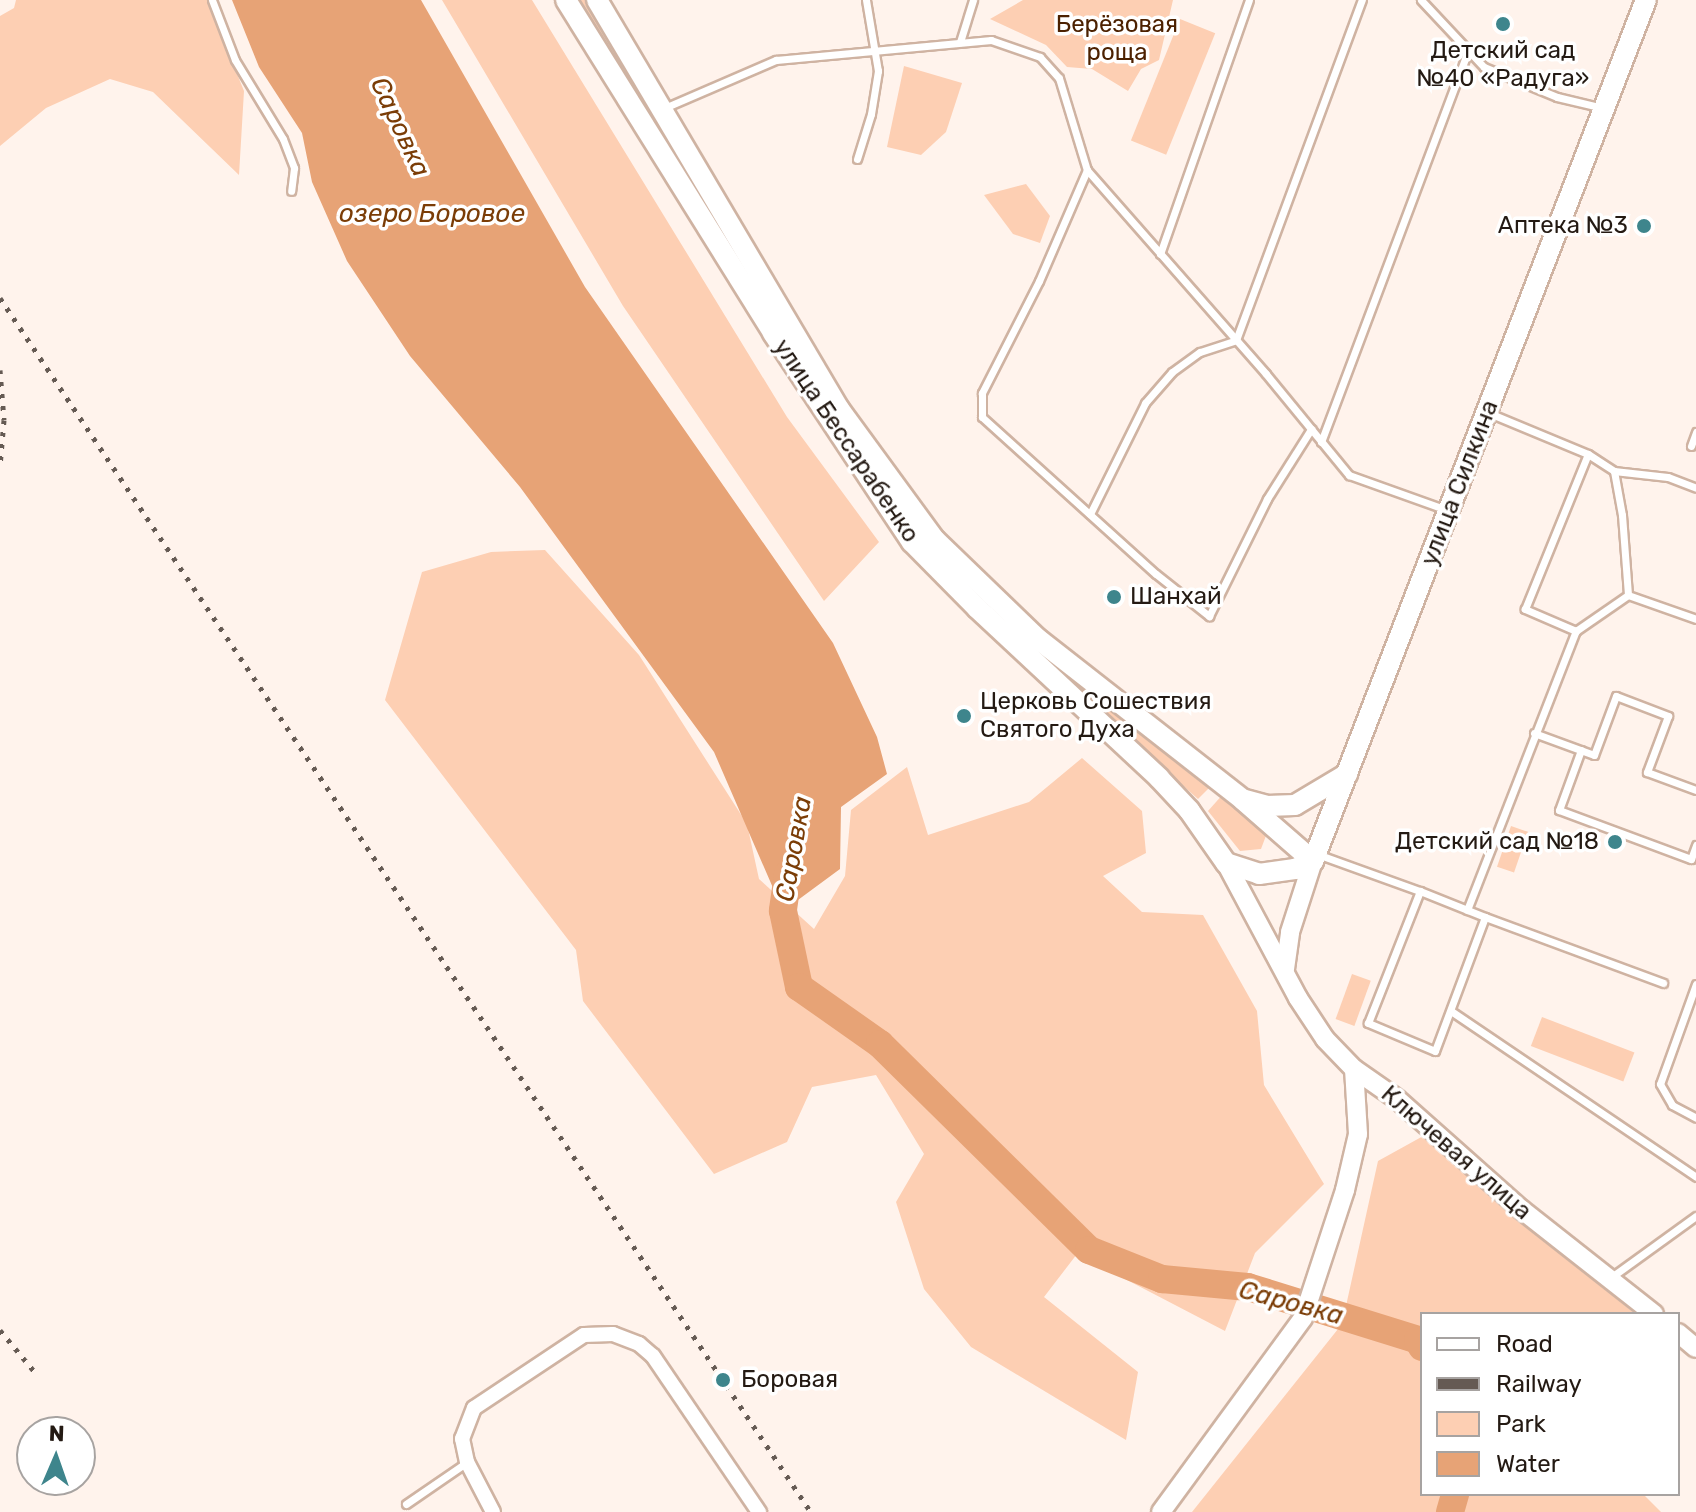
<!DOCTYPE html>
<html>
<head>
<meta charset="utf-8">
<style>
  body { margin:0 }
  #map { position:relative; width:1696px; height:1512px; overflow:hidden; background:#fff3ec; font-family:Rubik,sans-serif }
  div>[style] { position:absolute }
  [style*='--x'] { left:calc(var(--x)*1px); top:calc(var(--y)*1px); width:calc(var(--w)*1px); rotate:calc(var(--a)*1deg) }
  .green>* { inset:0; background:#fdcfb3; transform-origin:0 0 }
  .water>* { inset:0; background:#e7a376 }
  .river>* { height:28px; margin:-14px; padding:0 14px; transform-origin:14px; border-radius:14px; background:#e7a376 }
  .roads { filter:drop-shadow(2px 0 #cfb3a2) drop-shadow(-2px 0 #cfb3a2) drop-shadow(0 2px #cfb3a2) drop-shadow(0 -2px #cfb3a2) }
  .service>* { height:7px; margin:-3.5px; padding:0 3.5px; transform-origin:3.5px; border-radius:3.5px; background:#fff }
  .minor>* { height:14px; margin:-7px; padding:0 7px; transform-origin:7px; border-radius:7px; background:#fff }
  .tertiary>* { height:18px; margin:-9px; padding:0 9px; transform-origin:9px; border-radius:9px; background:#fff }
  .secondary>* { height:20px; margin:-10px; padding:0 10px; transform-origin:10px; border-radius:10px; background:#fff }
  .rail>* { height:5px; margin-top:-2.5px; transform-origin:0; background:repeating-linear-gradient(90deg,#655a53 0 4px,transparent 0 12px) }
  .dots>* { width:22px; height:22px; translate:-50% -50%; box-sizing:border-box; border:4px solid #fff; border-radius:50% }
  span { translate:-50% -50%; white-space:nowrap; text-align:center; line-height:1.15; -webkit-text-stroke:7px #fff; paint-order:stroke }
  .park-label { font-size:24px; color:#4c2100 }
  .poi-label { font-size:24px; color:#241a13 }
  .right { translate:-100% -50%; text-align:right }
  .left { translate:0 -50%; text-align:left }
  .street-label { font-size:24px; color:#241a13 }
  .water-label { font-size:26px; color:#7b3d07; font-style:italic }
  .legend { position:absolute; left:1420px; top:1312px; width:260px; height:184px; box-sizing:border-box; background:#fff; border:2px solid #a7a3a1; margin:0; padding:10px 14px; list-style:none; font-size:24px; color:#241a13 }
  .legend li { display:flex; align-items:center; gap:16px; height:40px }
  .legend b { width:40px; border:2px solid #a7a3a1 }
  .north { position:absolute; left:16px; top:1416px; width:80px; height:80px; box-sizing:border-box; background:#fff; border:2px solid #a7a3a1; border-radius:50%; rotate:2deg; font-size:22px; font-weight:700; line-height:32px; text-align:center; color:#241a13 }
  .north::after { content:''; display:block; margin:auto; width:28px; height:36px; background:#3e858c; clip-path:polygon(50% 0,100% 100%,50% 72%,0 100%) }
</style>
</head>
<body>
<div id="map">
  <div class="green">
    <div style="clip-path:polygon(16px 0,207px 0,244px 91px,239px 175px,153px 92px,110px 79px,46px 108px,0 146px,0 16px,14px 8px)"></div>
    <div style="clip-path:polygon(442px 0,532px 0,787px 417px,879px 542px,824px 601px,623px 306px)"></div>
    <div style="clip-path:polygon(576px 0,587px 0,776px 322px)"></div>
    <div style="clip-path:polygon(1023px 0,1173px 0,1159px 60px,1141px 69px,1128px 91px,1092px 69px,1067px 67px,1046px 45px,990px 19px)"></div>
    <div style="left:1180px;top:19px;width:38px;height:131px;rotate:22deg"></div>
    <div style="clip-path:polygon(904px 66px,962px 83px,946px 132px,921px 155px,887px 147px)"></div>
    <div style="clip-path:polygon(1026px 184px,1050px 216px,1040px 243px,1013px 234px,984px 195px)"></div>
    <div style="clip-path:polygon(545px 550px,639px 655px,747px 824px,759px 879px,814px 929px,845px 876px,851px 810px,907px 767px,928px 835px,1029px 802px,1082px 758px,1142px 811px,1146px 853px,1103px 876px,1142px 912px,1203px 915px,1257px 1011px,1264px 1085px,1324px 1184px,1255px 1253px,1225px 1331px,1077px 1254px,1044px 1297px,1138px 1372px,1126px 1440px,971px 1347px,924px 1289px,896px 1202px,924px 1154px,876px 1075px,812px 1087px,787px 1142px,714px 1174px,583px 1001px,576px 950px,385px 700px,422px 572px,491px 552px)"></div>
    <div style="clip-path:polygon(985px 609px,1213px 784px,1198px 799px)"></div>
    <div style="clip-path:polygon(1224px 793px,1267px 833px,1261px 849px,1240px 851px,1208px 811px)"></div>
    <div style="left:1511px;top:826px;width:18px;height:43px;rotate:19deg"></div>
    <div style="left:1352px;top:974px;width:20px;height:48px;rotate:20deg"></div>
    <div style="left:1542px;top:1017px;width:99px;height:31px;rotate:21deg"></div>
    <div style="clip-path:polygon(1425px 1135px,1635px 1314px,1422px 1314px,1422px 1494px,1643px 1494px,1661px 1512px,1192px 1512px,1342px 1324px,1378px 1161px)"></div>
  </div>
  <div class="water">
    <div style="clip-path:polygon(232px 0,421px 0,585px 287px,833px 643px,877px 737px,887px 774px,841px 807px,840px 869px,783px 911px,714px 752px,520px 487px,410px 356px,347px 261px,312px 182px,302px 133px,259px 67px)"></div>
  </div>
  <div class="river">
    <div style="--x:788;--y:874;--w:37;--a:98"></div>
    <div style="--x:783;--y:911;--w:78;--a:78.1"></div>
    <div style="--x:799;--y:987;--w:99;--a:35.1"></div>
    <div style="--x:880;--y:1044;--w:293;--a:44.6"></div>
    <div style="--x:1089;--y:1250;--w:79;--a:21.7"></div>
    <div style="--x:1162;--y:1279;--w:86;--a:5.3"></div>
    <div style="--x:1248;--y:1287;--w:178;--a:17.3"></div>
    <div style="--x:1418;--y:1340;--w:8;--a:60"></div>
    <div style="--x:1450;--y:1512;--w:19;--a:-74"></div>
  </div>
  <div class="roads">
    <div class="service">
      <div style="--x:212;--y:0;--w:64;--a:69"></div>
      <div style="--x:235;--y:60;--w:92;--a:58.7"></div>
      <div style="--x:283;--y:139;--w:31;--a:69"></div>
      <div style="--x:294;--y:168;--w:23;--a:97"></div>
      <div style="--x:1421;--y:0;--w:92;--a:46.8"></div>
      <div style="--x:1484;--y:67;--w:79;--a:22.3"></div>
      <div style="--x:1557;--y:97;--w:47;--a:13.4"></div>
      <div style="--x:960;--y:42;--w:44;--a:-72.8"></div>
      <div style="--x:662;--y:109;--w:124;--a:-23.3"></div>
      <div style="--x:776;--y:60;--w:216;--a:-5.3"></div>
      <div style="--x:991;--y:40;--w:52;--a:19.1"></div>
      <div style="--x:1040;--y:57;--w:28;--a:48"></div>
      <div style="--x:1059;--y:78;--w:96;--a:73.1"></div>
      <div style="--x:1087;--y:170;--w:271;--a:48.7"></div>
      <div style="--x:1266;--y:374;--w:131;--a:50.6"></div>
      <div style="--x:1349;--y:475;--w:104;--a:19.7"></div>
      <div style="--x:857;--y:159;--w:47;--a:-72.7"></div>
      <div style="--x:871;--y:114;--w:44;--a:-80.8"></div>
      <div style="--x:878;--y:71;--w:72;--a:-99.6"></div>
      <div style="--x:1087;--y:170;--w:121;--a:113.4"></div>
      <div style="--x:1039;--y:281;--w:126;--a:117"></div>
      <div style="--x:982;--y:393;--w:24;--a:90"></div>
      <div style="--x:982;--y:417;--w:234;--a:42.1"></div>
      <div style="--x:1156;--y:574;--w:68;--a:38.4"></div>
      <div style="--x:1209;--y:616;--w:131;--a:-63.6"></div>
      <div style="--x:1267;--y:499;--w:83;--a:-57.8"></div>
      <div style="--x:1160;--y:254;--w:269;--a:-70.7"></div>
      <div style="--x:1489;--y:413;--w:107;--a:22.5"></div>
      <div style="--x:1588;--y:454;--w:31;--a:33"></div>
      <div style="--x:1614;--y:471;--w:54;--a:6.3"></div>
      <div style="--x:1668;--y:477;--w:30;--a:21"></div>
      <div style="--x:1321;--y:442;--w:419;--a:-69.4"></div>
      <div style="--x:1691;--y:446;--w:15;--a:-70"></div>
      <div style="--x:1614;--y:471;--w:45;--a:79.7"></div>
      <div style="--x:1622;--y:515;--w:80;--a:85.7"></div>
      <div style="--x:1628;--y:595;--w:72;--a:19.4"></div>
      <div style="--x:1090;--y:514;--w:124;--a:-63.6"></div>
      <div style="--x:1145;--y:403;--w:41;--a:-48.9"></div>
      <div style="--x:1172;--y:372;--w:34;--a:-36"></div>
      <div style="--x:1200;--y:352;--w:38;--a:-18"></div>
      <div style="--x:1236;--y:340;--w:363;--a:-69.7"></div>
      <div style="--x:1576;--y:631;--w:56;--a:-156.7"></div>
      <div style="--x:1525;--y:609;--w:167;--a:-67.9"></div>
      <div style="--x:1534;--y:733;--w:64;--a:20.1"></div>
      <div style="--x:1594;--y:755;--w:63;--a:-69.6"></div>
      <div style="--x:1616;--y:696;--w:56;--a:21"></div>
      <div style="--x:1668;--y:716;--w:60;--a:110.6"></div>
      <div style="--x:1647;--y:772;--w:52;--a:20.2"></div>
      <div style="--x:1581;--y:750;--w:64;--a:110.1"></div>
      <div style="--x:1559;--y:810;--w:141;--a:20.4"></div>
      <div style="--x:1691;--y:859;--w:15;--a:-70"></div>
      <div style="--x:1317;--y:854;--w:109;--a:19.8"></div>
      <div style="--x:1420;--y:891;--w:70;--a:21.8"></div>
      <div style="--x:1485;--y:917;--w:143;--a:110.5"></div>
      <div style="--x:1435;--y:1051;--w:73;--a:-157.3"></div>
      <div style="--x:1368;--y:1023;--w:142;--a:-68.5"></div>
      <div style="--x:1467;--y:910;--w:300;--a:-68.7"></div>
      <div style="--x:1576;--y:631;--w:63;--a:-34.7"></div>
      <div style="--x:1485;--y:917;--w:190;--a:20.3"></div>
      <div style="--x:1696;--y:984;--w:106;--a:109.8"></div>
      <div style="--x:1660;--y:1084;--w:24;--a:60"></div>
      <div style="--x:1672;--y:1105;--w:27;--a:28"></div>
      <div style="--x:1451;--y:1011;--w:296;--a:34.1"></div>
      <div style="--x:1610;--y:1278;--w:106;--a:-35.8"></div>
      <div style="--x:406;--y:1504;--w:74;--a:-34.5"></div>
    </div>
    <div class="minor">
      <div style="--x:493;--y:1512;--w:56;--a:-117.5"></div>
      <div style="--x:467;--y:1462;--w:24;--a:-102"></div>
      <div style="--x:462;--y:1439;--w:33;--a:-69"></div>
      <div style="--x:474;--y:1408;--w:132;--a:-33.6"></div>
      <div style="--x:584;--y:1335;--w:29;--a:-2"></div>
      <div style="--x:613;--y:1334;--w:28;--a:21"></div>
      <div style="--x:639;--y:1344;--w:18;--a:41"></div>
      <div style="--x:653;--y:1356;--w:189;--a:55.8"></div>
    </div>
    <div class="tertiary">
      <div style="--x:1226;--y:863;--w:153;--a:61.9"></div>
      <div style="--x:1298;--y:998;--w:49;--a:56.6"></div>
      <div style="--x:1325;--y:1039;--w:42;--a:46"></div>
      <div style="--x:1354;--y:1069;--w:52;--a:34.9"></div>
      <div style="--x:1397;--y:1099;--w:167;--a:41.6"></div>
      <div style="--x:1522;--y:1210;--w:168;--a:38.2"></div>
      <div style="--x:1285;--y:969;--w:37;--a:-82"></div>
      <div style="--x:1290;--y:932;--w:75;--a:-72.1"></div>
      <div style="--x:1678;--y:1333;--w:23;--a:40"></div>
      <div style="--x:1161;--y:1512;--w:240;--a:-53.8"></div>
      <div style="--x:1303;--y:1318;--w:135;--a:-71.8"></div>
      <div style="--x:1345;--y:1190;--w:57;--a:-76.9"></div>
      <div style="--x:1358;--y:1134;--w:65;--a:-93.5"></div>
    </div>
    <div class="secondary">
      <div style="--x:566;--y:0;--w:392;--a:58.1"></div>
      <div style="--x:773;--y:333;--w:251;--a:56.4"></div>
      <div style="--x:912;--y:542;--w:93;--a:45.4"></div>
      <div style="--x:977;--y:608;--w:249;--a:43"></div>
      <div style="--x:1159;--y:778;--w:44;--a:46.8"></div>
      <div style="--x:1189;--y:810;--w:65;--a:55.1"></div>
      <div style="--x:1226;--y:863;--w:35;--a:18"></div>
      <div style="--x:1259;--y:874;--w:36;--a:-8"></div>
      <div style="--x:1295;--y:869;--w:20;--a:-24"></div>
      <div style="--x:597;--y:0;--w:475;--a:59.4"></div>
      <div style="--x:839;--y:409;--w:162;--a:53.8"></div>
      <div style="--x:935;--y:540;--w:143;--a:43.9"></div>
      <div style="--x:1038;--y:639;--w:261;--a:38.1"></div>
      <div style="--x:1243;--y:800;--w:93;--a:41.1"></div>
      <div style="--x:1245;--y:800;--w:23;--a:15"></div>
      <div style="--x:1267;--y:806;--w:28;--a:-2"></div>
      <div style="--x:1295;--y:805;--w:61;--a:-30.8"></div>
      <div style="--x:1313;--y:861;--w:923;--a:-68.86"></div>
    </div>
  </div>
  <div class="rail">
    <div style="--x:0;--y:298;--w:1460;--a:56.26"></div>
    <div style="--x:0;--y:370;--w:50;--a:85.4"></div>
    <div style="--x:4;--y:420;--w:47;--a:94.9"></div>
    <div style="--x:0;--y:1330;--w:53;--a:50.3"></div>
  </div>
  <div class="dots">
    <div style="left:1503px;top:24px;background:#3e858c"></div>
    <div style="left:1644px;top:226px;background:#3e858c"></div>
    <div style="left:1114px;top:597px;background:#3e858c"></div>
    <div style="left:964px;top:716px;background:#3e858c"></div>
    <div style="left:1615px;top:842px;background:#3e858c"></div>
    <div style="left:723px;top:1380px;background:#3e858c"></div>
  </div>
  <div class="park-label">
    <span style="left:1117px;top:39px">Берёзовая<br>роща</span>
  </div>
  <div class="poi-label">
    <span style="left:1503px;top:65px">Детский сад<br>№40 «Радуга»</span>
    <span class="right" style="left:1628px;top:226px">Аптека №3</span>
    <span class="left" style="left:1130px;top:597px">Шанхай</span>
    <span class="left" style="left:980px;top:716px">Церковь Сошествия<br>Святого Духа</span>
    <span class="right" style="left:1599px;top:842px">Детский сад №18</span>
    <span class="left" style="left:741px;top:1380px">Боровая</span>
  </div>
  <div class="street-label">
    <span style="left:846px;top:441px;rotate:56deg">улица Бессарабенко</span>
    <span style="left:1460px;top:483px;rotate:-69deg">улица Силкина</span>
    <span style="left:1456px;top:1153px;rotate:41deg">Ключевая улица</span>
  </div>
  <div class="water-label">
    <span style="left:400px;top:127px;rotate:65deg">Саровка</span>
    <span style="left:432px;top:214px">озеро Боровое</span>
    <span style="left:794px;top:849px;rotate:-80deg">Саровка</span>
    <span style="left:1291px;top:1303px;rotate:15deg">Саровка</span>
  </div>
  <ul class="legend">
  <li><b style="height:10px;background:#fff"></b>Road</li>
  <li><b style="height:10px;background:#655a53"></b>Railway</li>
  <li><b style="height:22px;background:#fdcfb3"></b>Park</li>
  <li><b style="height:22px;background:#e7a376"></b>Water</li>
  </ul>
  <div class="north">N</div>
</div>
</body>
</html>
